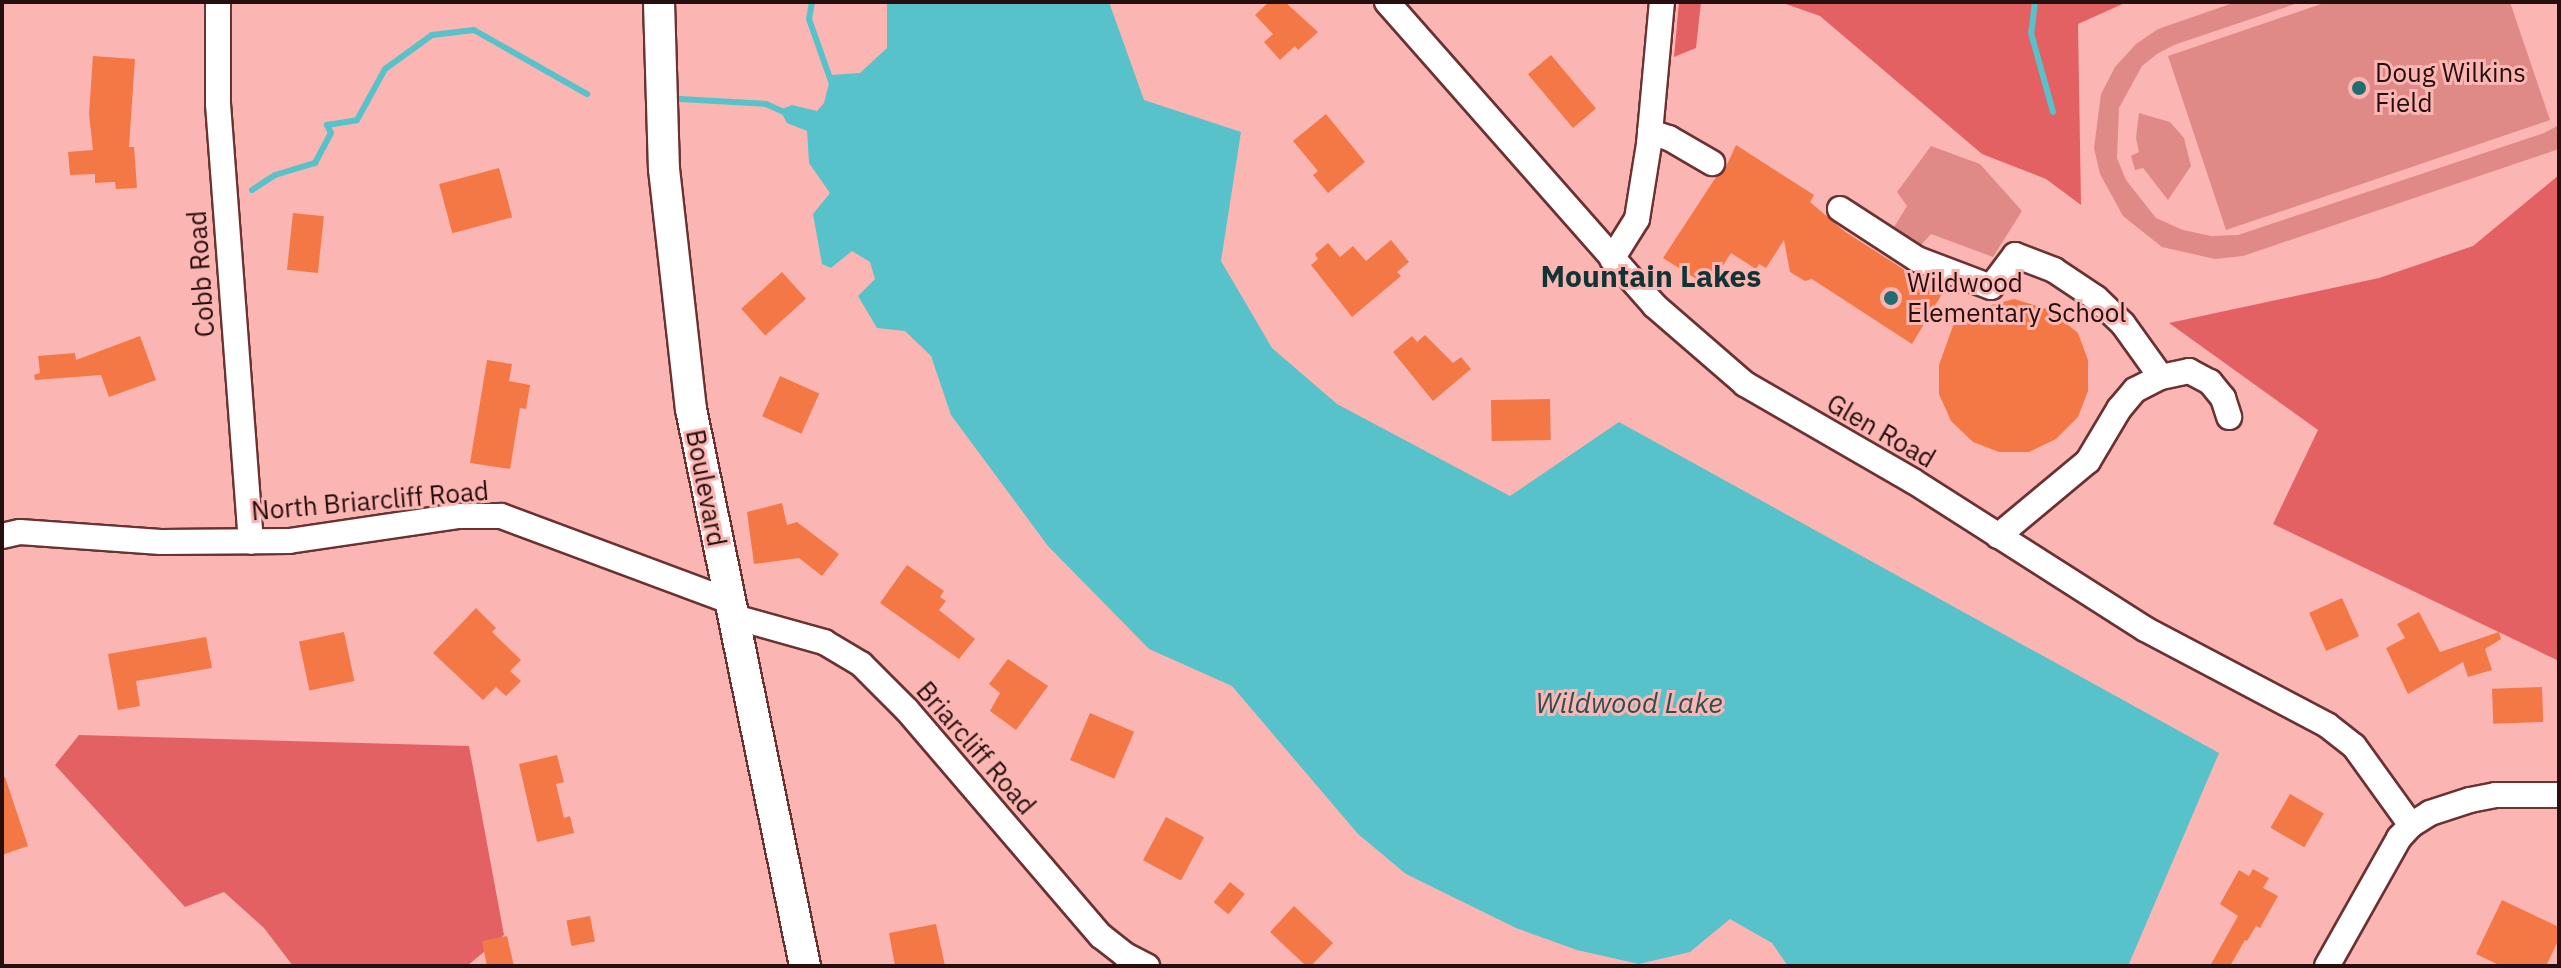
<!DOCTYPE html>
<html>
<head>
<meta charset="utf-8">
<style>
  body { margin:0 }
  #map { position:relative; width:2561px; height:968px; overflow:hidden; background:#fbb6b3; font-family:"IBM Plex Sans",sans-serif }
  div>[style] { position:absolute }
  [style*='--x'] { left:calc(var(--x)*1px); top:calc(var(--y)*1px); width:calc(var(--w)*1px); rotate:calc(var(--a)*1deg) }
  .green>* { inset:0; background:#df8a87 }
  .forest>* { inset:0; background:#e46163 }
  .water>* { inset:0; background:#57c2ca }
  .stream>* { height:6px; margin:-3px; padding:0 3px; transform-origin:3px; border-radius:3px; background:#57c2ca }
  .building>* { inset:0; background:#f37846; transform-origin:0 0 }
  .roads { filter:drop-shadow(2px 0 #6b3232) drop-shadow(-2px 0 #6b3232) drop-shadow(0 2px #6b3232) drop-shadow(0 -2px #6b3232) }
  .minor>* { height:24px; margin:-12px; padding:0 12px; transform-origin:12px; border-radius:12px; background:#fff }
  .major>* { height:30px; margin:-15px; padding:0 15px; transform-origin:15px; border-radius:15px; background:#fff }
  .dots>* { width:22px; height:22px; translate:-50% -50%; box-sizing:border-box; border:4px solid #fbb6b3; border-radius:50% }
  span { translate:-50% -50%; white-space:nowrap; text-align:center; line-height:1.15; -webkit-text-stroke:6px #fbb6b3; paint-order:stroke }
  .poi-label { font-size:26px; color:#270f0f }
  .left { translate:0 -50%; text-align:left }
  .street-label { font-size:26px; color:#270f0f }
  .water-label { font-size:28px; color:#2f5052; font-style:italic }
  .quarter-label { font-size:30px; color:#103335; font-weight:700 }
  .frame { position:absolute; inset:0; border:4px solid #270f0f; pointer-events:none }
</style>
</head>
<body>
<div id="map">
  <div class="green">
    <div style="clip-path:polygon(2236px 2px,2301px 2px,2174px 45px,2157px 54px,2142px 66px,2119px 108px,2117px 158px,2126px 180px,2156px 218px,2183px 230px,2211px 236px,2238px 235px,2544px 133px,2559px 125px,2559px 149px,2243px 256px,2215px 259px,2162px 247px,2123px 216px,2100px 174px,2094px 148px,2101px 94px,2115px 67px,2136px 44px,2158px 29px)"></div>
    <div style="clip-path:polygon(2327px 2px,2510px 2px,2550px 120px,2226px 230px,2168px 56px)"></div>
    <div style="clip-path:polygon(2139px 113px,2170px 122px,2184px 138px,2191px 166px,2168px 200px,2143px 168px,2135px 170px,2131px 156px,2139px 152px,2136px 138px)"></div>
    <div style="clip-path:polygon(1931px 146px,1980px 164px,2022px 211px,1993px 257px,1931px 234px,1920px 246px,1894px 227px,1907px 206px,1897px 192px)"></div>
  </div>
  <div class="forest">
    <div style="clip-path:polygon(1679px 2px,1701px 2px,1696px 48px,1674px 57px)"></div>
    <div style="clip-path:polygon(1780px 2px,2127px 2px,2078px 24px,2081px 205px,2046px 179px,1982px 154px,1820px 16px)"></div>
    <div style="clip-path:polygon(2559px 175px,2559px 661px,2273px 524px,2318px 430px,2169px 323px,2379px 278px,2473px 246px)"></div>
    <div style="clip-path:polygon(79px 735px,469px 746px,504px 935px,467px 966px,293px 966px,264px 928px,224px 892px,185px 907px,55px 765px)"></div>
  </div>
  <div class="water">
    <div style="clip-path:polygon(887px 2px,1109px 2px,1144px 100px,1241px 132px,1221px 261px,1272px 348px,1337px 404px,1510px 496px,1619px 422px,2219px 753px,2128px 966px,1788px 966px,1772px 943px,1730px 919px,1690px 952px,1639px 964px,1577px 950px,1516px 928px,1406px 874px,1358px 834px,1232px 686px,1149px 649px,1048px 546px,951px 415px,931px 356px,905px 331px,877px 328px,858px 296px,875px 279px,870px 262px,852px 251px,831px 268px,822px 264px,813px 214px,830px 193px,809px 163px,807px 131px,787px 123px,780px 110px,792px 105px,817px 111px,824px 103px,831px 75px,860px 73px,887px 48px)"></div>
  </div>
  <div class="stream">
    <div style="--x:812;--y:2;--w:17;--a:100"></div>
    <div style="--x:809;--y:19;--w:66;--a:70.5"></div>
    <div style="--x:2035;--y:2;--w:31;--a:97"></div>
    <div style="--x:2031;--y:33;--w:82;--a:74.4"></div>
    <div style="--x:680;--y:99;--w:86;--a:3.3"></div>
    <div style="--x:766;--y:104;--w:22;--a:24"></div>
    <div style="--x:252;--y:190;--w:27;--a:-33"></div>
    <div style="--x:275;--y:175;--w:42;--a:-16.7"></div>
    <div style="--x:315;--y:163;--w:34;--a:-62"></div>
    <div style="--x:331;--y:133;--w:9;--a:-117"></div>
    <div style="--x:327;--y:125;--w:30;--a:-9"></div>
    <div style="--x:357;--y:120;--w:58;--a:-61.2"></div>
    <div style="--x:385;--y:69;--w:58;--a:-35.9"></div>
    <div style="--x:432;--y:35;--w:42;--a:-6.8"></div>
    <div style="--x:474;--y:30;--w:130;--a:29.5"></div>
  </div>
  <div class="building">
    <div style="clip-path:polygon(1269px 2px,1285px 2px,1318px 32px,1298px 50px,1295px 46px,1280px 60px,1264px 42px,1273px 34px,1255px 15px)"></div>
    <div style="left:1551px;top:55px;width:70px;height:30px;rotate:50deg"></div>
    <div style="clip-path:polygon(93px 56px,135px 59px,129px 147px,134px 147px,137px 188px,116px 189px,115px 182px,95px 183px,95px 174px,70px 175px,68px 152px,93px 150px,89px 114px)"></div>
    <div style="clip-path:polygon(1326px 114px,1365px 162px,1328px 193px,1313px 175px,1318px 171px,1293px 141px)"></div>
    <div style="clip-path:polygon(1736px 145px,1814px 195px,1810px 202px,1844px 231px,1942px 294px,1912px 344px,1812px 279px,1805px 281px,1790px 272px,1784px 240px,1766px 268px,1759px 264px,1756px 269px,1731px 253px,1709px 287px,1663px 258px,1716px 177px,1724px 171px)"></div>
    <div style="left:499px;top:168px;width:51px;height:62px;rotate:75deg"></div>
    <div style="left:293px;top:213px;width:31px;height:57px;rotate:6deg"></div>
    <div style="clip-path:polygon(1391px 240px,1409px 262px,1397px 272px,1401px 276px,1352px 317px,1311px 265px,1318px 259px,1315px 254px,1328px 243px,1340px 257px,1353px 246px,1366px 261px)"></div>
    <div style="left:782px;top:272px;width:36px;height:55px;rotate:48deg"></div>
    <div style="clip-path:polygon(2014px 299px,2050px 310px,2078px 333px,2088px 360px,2088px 391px,2078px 417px,2056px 439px,2029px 452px,1999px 452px,1973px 442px,1951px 421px,1939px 394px,1939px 365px,1959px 309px,1970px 316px,1980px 308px)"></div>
    <div style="clip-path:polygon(1425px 335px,1453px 363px,1461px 357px,1471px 369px,1433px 401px,1393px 352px,1412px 336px,1417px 342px)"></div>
    <div style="clip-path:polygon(140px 336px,156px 380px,109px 397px,101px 375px,35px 380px,34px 375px,40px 373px,38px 356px,75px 353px,76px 360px)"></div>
    <div style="clip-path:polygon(487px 360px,512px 364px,509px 381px,530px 385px,526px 409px,520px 408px,510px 469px,470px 463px)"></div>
    <div style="left:780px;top:376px;width:43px;height:44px;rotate:24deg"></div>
    <div style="left:1550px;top:399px;width:41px;height:59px;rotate:89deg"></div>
    <div style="clip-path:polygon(782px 503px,787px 525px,797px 522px,839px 554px,822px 576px,799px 558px,754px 564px,747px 512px)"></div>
    <div style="clip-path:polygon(907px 565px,944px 591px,940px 597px,946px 601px,939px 610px,975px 639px,959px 659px,880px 603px)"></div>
    <div style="left:2342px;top:598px;width:42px;height:36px;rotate:66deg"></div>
    <div style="clip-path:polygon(476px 608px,496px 628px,492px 632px,521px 660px,510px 671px,521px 681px,506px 696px,496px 687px,483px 700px,433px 653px)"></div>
    <div style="clip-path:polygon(2419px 612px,2440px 652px,2499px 632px,2501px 639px,2485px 649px,2492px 670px,2468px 677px,2463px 662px,2408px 694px,2386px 648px,2405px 638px,2397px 624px)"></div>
    <div style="left:344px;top:632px;width:50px;height:46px;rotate:78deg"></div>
    <div style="clip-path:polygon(206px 637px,212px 668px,136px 681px,140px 706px,118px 710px,108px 654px)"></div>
    <div style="clip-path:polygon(1008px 659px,1048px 686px,1016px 730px,990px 711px,1000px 693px,989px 684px)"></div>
    <div style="left:2542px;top:687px;width:35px;height:50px;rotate:88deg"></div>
    <div style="left:1090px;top:713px;width:48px;height:51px;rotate:23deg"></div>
    <div style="clip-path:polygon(557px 755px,564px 782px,556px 784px,564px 818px,570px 816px,574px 833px,537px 842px,519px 764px)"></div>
    <div style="clip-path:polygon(2px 777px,5px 777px,28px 846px,2px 855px)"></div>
    <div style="left:2290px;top:794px;width:39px;height:39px;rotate:30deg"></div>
    <div style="left:1166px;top:817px;width:43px;height:49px;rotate:28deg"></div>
    <div style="clip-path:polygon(2253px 869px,2269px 878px,2263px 888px,2278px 896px,2260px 928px,2256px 926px,2247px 941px,2245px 940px,2230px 966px,2210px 966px,2238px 916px,2220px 904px,2239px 870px,2249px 876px)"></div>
    <div style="left:1230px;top:882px;width:19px;height:26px;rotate:39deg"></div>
    <div style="clip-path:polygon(2502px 900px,2559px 927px,2559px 939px,2546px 966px,2501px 966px,2476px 954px)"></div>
    <div style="clip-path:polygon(1294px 906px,1333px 943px,1311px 966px,1306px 966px,1270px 932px)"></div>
    <div style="left:590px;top:916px;width:26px;height:24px;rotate:79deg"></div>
    <div style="clip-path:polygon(936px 924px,945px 966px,895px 966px,889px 933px)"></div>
    <div style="clip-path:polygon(507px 936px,514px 966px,487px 966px,482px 941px)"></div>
  </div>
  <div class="roads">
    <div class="minor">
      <div style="--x:218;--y:2;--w:102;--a:90"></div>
      <div style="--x:218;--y:104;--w:439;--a:85.7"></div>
      <div style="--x:1387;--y:2;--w:405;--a:48.6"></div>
      <div style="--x:1655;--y:306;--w:119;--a:40.9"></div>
      <div style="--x:1745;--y:384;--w:194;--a:30"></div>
      <div style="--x:1913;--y:481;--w:275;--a:32.5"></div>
      <div style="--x:2145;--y:629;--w:206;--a:27.8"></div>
      <div style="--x:2327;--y:725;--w:34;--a:38"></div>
      <div style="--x:2354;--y:746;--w:97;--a:54.2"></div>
      <div style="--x:1650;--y:132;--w:20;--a:18"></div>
      <div style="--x:1669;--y:138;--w:50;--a:30.2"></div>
      <div style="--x:1840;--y:209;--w:92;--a:33"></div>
      <div style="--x:1917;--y:259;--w:79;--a:20.7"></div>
      <div style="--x:1991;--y:287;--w:40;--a:-53"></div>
      <div style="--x:2015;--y:255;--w:42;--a:21"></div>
      <div style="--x:2054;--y:270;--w:50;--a:33.7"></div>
      <div style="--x:2096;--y:298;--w:37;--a:44"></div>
      <div style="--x:2123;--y:324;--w:65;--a:54.4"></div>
      <div style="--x:1612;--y:259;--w:47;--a:-58"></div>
      <div style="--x:1637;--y:219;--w:76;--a:-80.9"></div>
      <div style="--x:1649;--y:144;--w:143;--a:-84.8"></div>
      <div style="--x:2;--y:536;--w:18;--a:-13"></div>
      <div style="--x:20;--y:532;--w:141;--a:4.1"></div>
      <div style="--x:161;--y:542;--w:128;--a:-0.4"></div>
      <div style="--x:289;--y:541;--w:172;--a:-8.4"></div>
      <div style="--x:459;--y:516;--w:42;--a:0"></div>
      <div style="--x:501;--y:516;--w:243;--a:20.4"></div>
      <div style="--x:1998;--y:536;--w:117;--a:-39.8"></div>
      <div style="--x:2088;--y:461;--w:61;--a:-59.2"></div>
      <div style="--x:2119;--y:409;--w:25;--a:-50"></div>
      <div style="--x:2135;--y:390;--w:29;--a:-27"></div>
      <div style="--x:2161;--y:377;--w:29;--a:-12"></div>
      <div style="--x:2189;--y:371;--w:24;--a:28"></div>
      <div style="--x:2210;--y:382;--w:21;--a:51"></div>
      <div style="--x:2223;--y:398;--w:20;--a:72"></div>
      <div style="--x:731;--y:616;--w:97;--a:15.6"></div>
      <div style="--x:824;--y:642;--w:43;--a:30.7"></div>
      <div style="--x:861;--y:664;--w:65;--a:45"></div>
      <div style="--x:907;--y:710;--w:298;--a:49.4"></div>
      <div style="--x:1101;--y:936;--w:31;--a:38"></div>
      <div style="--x:1125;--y:955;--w:25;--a:27"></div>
      <div style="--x:2327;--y:966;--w:147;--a:-60.6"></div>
      <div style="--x:2399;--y:838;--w:18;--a:-47"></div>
      <div style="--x:2411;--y:825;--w:22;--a:-32"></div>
      <div style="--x:2430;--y:813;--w:42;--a:-18"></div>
      <div style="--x:2470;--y:800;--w:25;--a:-11"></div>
      <div style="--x:2495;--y:795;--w:64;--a:0"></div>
    </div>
    <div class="major">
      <div style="--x:659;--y:2;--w:167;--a:88.3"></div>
      <div style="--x:664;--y:169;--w:242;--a:83.6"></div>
      <div style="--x:691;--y:409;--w:569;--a:78.43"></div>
    </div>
  </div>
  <div class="dots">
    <div style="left:2359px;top:88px;background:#226d72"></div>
    <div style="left:1891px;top:298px;background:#226d72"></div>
  </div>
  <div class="poi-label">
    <span class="left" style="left:2375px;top:88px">Doug Wilkins<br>Field</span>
    <span class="left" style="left:1907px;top:298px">Wildwood<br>Elementary School</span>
  </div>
  <div class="street-label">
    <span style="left:201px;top:274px;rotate:-94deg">Cobb Road</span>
    <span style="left:1881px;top:431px;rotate:30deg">Glen Road</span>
    <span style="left:706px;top:488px;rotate:79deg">Boulevard</span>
    <span style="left:370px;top:501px;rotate:-5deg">North Briarcliff Road</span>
    <span style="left:976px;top:748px;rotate:49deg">Briarcliff Road</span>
  </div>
  <div class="water-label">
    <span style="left:1629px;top:703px">Wildwood Lake</span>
  </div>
  <div class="quarter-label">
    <span style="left:1651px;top:276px">Mountain Lakes</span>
  </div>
  <div class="frame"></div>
</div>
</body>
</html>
